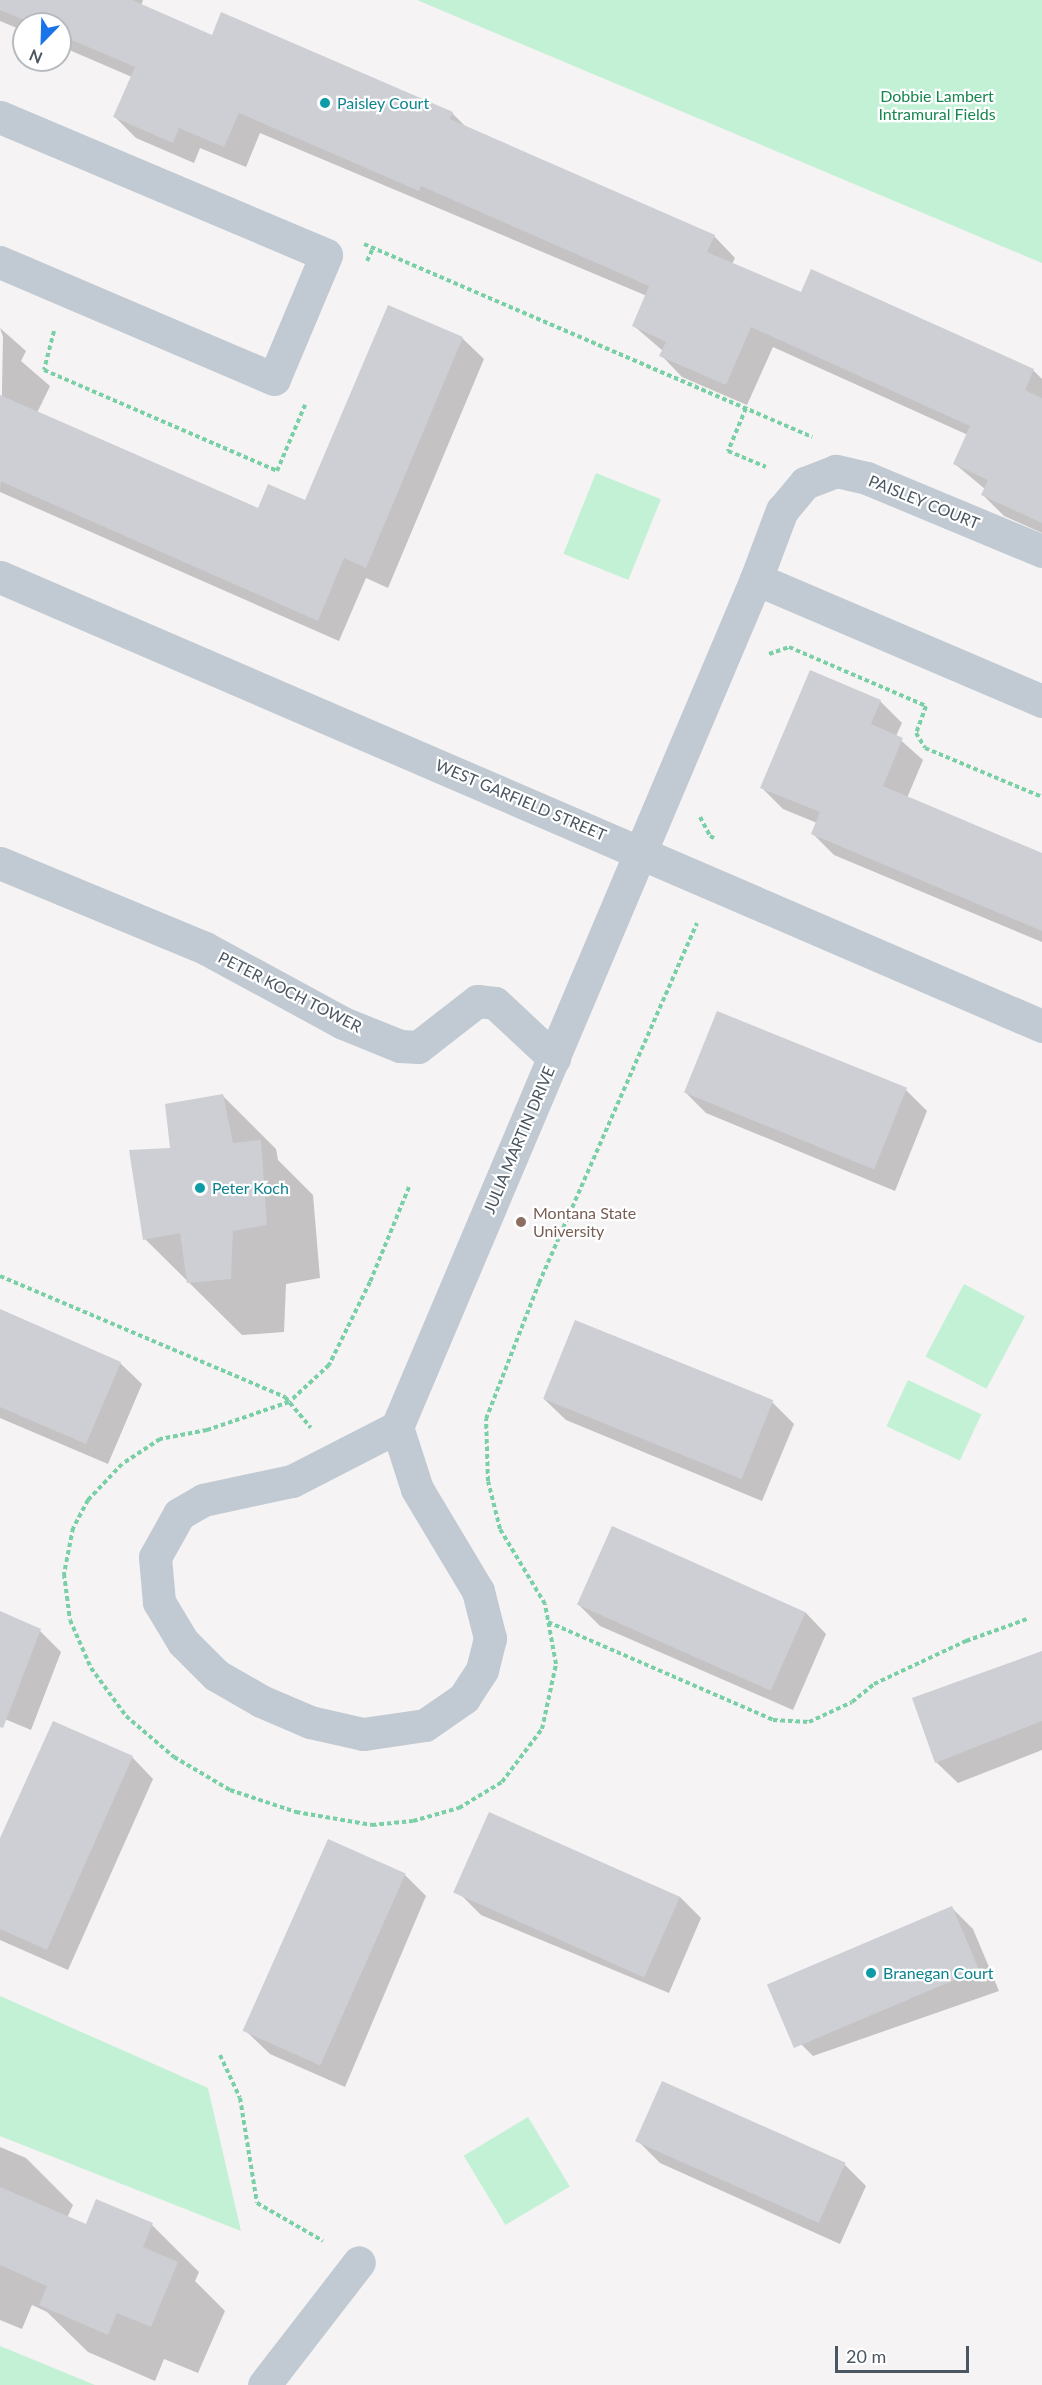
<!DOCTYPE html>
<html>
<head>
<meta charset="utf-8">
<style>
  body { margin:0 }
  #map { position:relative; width:1042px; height:2385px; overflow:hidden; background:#f5f3f3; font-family:Lato,sans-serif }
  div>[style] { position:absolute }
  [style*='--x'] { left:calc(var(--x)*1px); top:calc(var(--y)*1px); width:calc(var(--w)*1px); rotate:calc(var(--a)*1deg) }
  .green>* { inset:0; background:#c3f1d5; transform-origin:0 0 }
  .shadow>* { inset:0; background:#0003 }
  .building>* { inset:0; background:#cdcfd5; transform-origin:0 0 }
  .path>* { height:4px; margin-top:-2px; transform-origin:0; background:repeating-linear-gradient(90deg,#7ad0a6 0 4.5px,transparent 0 7.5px) }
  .street>* { height:33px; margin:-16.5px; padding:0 16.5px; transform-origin:16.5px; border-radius:16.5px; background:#c1cad2 }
  .dots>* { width:16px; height:16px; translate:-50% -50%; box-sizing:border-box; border:3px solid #fff; border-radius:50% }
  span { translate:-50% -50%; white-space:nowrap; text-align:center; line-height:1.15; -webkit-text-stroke:4.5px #fff; paint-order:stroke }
  .park-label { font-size:16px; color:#17864f }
  .culture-label { font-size:16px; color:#0d838f }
  .left { translate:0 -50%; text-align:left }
  .street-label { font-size:16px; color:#4a5661 }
  .education-label { font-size:16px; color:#785e54 }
  .north { position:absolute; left:12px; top:12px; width:60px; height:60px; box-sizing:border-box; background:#fff; border:2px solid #b7bbc0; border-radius:50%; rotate:203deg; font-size:16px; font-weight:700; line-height:24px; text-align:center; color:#4a5661 }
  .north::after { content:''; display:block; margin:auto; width:21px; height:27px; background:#1a73e8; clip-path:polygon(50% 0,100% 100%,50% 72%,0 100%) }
  .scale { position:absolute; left:835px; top:2346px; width:134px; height:27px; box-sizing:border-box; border:3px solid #4a5661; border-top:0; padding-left:8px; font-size:18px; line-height:21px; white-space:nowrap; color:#4a5661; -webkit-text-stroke:4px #fff; paint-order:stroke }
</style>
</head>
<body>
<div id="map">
  <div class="green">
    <div style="clip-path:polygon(417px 0,1042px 0,1042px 263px)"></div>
    <div style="left:596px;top:473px;width:70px;height:87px;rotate:22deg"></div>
    <div style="left:964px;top:1284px;width:69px;height:82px;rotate:28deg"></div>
    <div style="left:908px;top:1380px;width:81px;height:51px;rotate:25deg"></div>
    <div style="clip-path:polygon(0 1996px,208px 2088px,241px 2231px,0 2136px)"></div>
    <div style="left:528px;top:2117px;width:81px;height:75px;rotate:59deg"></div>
    <div style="clip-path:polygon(0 2346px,95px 2385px,0 2385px)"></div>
  </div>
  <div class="shadow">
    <div style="clip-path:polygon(0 0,143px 0,141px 6px,212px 37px,452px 113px,467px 128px,714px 236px,735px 258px,732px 264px,801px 294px,1033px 370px,1042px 379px,1042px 533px,1004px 516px,983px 495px,985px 489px,955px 464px,968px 435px,773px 347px,747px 405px,682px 377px,661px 355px,663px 351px,634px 326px,647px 296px,260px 133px,246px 167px,200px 148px,194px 163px,136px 138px,115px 117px,132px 77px,60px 46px,60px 24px,24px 24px,24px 31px,0 21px)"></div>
    <div style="clip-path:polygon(0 328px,26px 351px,21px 361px,50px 386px,37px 413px,258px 510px,306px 502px,462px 338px,484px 359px,388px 588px,366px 578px,339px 641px,0 492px,3px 337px)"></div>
    <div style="clip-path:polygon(880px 701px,902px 723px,896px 736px,923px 760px,907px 798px,1042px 855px,1042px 942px,834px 855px,813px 834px,817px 823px,783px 809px,762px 788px)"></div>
    <div style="clip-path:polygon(906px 1090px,927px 1111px,895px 1191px,706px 1113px,685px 1092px)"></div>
    <div style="clip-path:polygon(223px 1096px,276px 1149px,278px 1160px,313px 1195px,320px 1278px,286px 1284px,284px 1332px,242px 1335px,145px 1239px,172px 1149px)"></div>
    <div style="clip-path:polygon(0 1310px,120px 1363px,142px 1384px,108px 1464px,0 1418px)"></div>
    <div style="clip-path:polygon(544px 1399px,773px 1403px,794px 1424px,762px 1501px,566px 1420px)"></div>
    <div style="clip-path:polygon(579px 1605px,805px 1612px,826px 1634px,793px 1710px,600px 1626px)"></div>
    <div style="clip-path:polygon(0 1613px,40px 1631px,61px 1652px,31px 1730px,0 1717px)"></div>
    <div style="clip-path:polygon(1042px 1653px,1042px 1750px,958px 1783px,936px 1762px)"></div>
    <div style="clip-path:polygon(132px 1757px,153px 1779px,68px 1970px,0 1940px,0 1842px)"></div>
    <div style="clip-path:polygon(490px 1814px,680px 1897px,701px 1918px,669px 1993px,481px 1915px,460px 1894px)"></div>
    <div style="clip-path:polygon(405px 1875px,426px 1896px,345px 2087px,270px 2054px,248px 2033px)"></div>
    <div style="clip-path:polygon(951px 1907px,973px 1929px,999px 1991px,813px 2056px,792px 2035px)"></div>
    <div style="clip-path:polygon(639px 2142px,844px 2164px,866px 2186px,840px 2244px,660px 2163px)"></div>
    <div style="clip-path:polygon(0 2147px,26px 2158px,73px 2205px,67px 2218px,87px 2226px,152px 2225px,199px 2272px,195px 2281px,225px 2311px,198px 2373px,164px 2359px,155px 2381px,88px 2352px,47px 2312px,32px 2305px,22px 2329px,0 2320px)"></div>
  </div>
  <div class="building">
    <div style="clip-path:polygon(0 0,132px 0,212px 35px,221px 12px,453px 112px,450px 119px,715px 235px,707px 252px,801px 292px,811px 269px,1034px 369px,1025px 390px,1042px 398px,1042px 523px,981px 495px,988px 480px,953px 464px,970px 426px,751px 327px,726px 385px,659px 356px,666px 342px,632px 326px,649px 286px,421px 186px,419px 191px,239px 113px,224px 147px,179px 128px,173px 143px,113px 117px,135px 67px,60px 35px,60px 24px,34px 24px,0 10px)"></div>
    <div style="clip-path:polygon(388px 305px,463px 337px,366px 568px,344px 558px,318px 621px,0 481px,0 395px,258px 508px,268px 484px,305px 500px)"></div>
    <div style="clip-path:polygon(810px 670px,881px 700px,871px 724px,903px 738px,883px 786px,1042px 853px,1042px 931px,811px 834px,820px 812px,760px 788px)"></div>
    <div style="left:717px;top:1011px;width:205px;height:88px;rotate:22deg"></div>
    <div style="clip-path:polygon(223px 1094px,233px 1143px,261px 1140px,267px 1225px,233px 1231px,231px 1279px,187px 1283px,180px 1233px,143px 1240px,129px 1150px,170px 1148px,165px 1104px)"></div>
    <div style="clip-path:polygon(0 1309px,121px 1362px,86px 1444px,0 1407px)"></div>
    <div style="left:575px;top:1320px;width:214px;height:85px;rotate:22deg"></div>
    <div style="left:612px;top:1526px;width:212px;height:86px;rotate:24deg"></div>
    <div style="clip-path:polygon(0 1611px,41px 1629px,3px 1728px,0 1727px)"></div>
    <div style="clip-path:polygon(1042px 1651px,1042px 1721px,935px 1763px,912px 1698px)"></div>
    <div style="clip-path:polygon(53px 1721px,133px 1756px,47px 1950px,0 1929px,0 1838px)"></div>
    <div style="left:489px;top:1812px;width:209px;height:88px;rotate:24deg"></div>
    <div style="left:328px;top:1839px;width:85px;height:210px;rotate:24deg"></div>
    <div style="left:952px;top:1906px;width:69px;height:201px;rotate:67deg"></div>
    <div style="left:662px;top:2081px;width:201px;height:66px;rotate:24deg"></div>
    <div style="clip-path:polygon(0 2187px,86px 2224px,96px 2199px,153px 2223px,143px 2247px,178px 2262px,151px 2327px,117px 2313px,108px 2335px,39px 2305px,47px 2286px,0 2265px)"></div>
  </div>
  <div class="path">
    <div style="--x:364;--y:244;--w:488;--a:23.3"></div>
    <div style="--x:367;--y:261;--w:14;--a:-65"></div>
    <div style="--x:54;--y:331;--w:40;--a:104.4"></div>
    <div style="--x:44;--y:370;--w:254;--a:23.4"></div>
    <div style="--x:277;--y:471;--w:72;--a:-67"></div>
    <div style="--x:746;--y:408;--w:47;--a:112.7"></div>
    <div style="--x:728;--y:451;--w:41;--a:22.8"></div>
    <div style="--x:769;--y:654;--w:21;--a:-19"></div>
    <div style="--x:789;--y:647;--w:149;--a:23.3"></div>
    <div style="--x:926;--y:706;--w:29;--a:110"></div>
    <div style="--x:916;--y:733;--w:17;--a:59"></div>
    <div style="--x:925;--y:748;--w:127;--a:22.7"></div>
    <div style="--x:700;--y:817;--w:21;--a:62"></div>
    <div style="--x:710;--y:836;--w:7;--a:27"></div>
    <div style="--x:409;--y:1187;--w:103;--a:112.3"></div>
    <div style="--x:370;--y:1282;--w:93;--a:116.3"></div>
    <div style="--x:329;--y:1365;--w:54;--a:137.2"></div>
    <div style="--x:289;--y:1402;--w:87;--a:161.1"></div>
    <div style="--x:207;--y:1430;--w:48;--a:169.2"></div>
    <div style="--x:160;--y:1439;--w:45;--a:146.7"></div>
    <div style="--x:122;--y:1464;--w:50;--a:133.4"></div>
    <div style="--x:88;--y:1500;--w:32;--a:118"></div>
    <div style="--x:73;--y:1528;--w:47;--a:101.1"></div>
    <div style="--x:64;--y:1574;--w:46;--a:82.6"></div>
    <div style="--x:70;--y:1620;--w:52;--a:66.4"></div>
    <div style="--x:91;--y:1668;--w:59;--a:53.9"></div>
    <div style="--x:126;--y:1716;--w:63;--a:40.5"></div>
    <div style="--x:174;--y:1757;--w:65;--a:30.5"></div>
    <div style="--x:230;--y:1790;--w:70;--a:18.4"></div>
    <div style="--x:296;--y:1812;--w:77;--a:9.7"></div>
    <div style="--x:372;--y:1825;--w:41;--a:-5.6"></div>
    <div style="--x:413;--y:1821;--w:48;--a:-15.8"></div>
    <div style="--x:459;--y:1808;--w:50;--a:-31.2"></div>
    <div style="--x:502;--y:1782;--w:66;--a:-53"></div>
    <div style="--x:542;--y:1729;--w:66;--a:-77.8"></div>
    <div style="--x:556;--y:1664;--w:61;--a:-100.4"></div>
    <div style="--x:545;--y:1604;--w:87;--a:-121"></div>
    <div style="--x:500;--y:1529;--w:49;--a:-104"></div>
    <div style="--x:488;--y:1481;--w:62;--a:-91.8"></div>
    <div style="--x:486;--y:1419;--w:146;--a:-68.7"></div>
    <div style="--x:539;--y:1283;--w:393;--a:-66.3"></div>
    <div style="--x:0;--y:1276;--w:310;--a:23"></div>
    <div style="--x:285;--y:1397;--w:40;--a:50"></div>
    <div style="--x:548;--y:1622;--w:245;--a:23.5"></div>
    <div style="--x:773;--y:1720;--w:36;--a:3"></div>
    <div style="--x:809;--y:1722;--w:47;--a:-24.9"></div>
    <div style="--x:852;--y:1702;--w:28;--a:-39"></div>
    <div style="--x:874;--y:1684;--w:102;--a:-25.1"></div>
    <div style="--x:966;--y:1641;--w:65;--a:-19.8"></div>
    <div style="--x:220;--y:2055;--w:47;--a:65.1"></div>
    <div style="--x:240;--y:2098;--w:106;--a:80.8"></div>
    <div style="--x:257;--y:2203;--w:76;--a:29.9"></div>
  </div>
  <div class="street">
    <div style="--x:0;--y:117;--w:354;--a:22.9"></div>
    <div style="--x:326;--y:255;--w:134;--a:112.8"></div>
    <div style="--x:274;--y:379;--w:298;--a:-156.9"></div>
    <div style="--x:1042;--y:551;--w:190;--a:-157.4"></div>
    <div style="--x:867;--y:478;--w:32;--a:-167"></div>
    <div style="--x:836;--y:471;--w:33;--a:159"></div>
    <div style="--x:805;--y:483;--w:35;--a:130"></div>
    <div style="--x:782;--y:510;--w:74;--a:110.6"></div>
    <div style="--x:756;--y:579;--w:311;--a:23.1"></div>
    <div style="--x:0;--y:577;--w:1135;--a:23.31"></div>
    <div style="--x:0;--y:863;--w:222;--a:22.5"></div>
    <div style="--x:205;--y:948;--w:157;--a:28.5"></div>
    <div style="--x:343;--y:1023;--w:61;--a:22"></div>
    <div style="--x:400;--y:1046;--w:18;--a:3"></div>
    <div style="--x:418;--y:1047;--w:75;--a:-37.9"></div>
    <div style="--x:477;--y:1001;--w:18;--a:6"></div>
    <div style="--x:495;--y:1003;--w:81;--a:43"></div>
    <div style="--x:397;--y:1427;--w:65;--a:72.1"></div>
    <div style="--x:417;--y:1489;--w:119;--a:59.1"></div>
    <div style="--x:478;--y:1591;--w:49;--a:75.7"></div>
    <div style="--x:490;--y:1638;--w:33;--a:104"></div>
    <div style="--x:482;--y:1670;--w:33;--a:123"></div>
    <div style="--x:464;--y:1698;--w:47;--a:145.3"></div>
    <div style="--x:425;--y:1725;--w:63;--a:171.7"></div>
    <div style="--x:363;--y:1734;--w:54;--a:-167.2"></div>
    <div style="--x:310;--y:1722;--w:53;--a:-156.8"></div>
    <div style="--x:261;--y:1701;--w:52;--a:-150"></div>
    <div style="--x:216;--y:1675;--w:47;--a:-135"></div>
    <div style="--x:183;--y:1642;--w:47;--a:-121"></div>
    <div style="--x:159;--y:1602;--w:45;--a:-95.1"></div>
    <div style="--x:155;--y:1557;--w:49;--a:-60.8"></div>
    <div style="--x:179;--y:1514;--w:28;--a:-30"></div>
    <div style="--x:203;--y:1500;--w:91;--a:-12.1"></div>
    <div style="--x:292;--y:1481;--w:118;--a:-27.2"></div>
    <div style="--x:397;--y:1427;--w:921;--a:-67.05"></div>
    <div style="--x:264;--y:2385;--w:155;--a:-52.3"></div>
  </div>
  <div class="dots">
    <div style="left:325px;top:103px;background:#0f9aa8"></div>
    <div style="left:200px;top:1188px;background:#0f9aa8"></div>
    <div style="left:521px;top:1222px;background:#8d6e63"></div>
    <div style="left:871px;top:1973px;background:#0f9aa8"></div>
  </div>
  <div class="park-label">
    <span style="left:937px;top:105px">Dobbie Lambert<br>Intramural Fields</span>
  </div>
  <div class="culture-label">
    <span class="left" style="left:337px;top:103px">Paisley Court</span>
    <span class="left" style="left:212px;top:1188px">Peter Koch</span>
    <span class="left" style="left:883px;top:1973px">Branegan Court</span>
  </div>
  <div class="street-label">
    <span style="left:924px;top:502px;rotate:22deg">PAISLEY COURT</span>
    <span style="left:521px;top:800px;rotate:23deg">WEST GARFIELD STREET</span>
    <span style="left:290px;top:992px;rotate:27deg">PETER KOCH TOWER</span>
    <span style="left:519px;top:1140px;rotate:-67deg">JULIA MARTIN DRIVE</span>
  </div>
  <div class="education-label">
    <span class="left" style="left:533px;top:1222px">Montana State<br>University</span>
  </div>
  <div class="north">N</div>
  <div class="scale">20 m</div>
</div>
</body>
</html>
